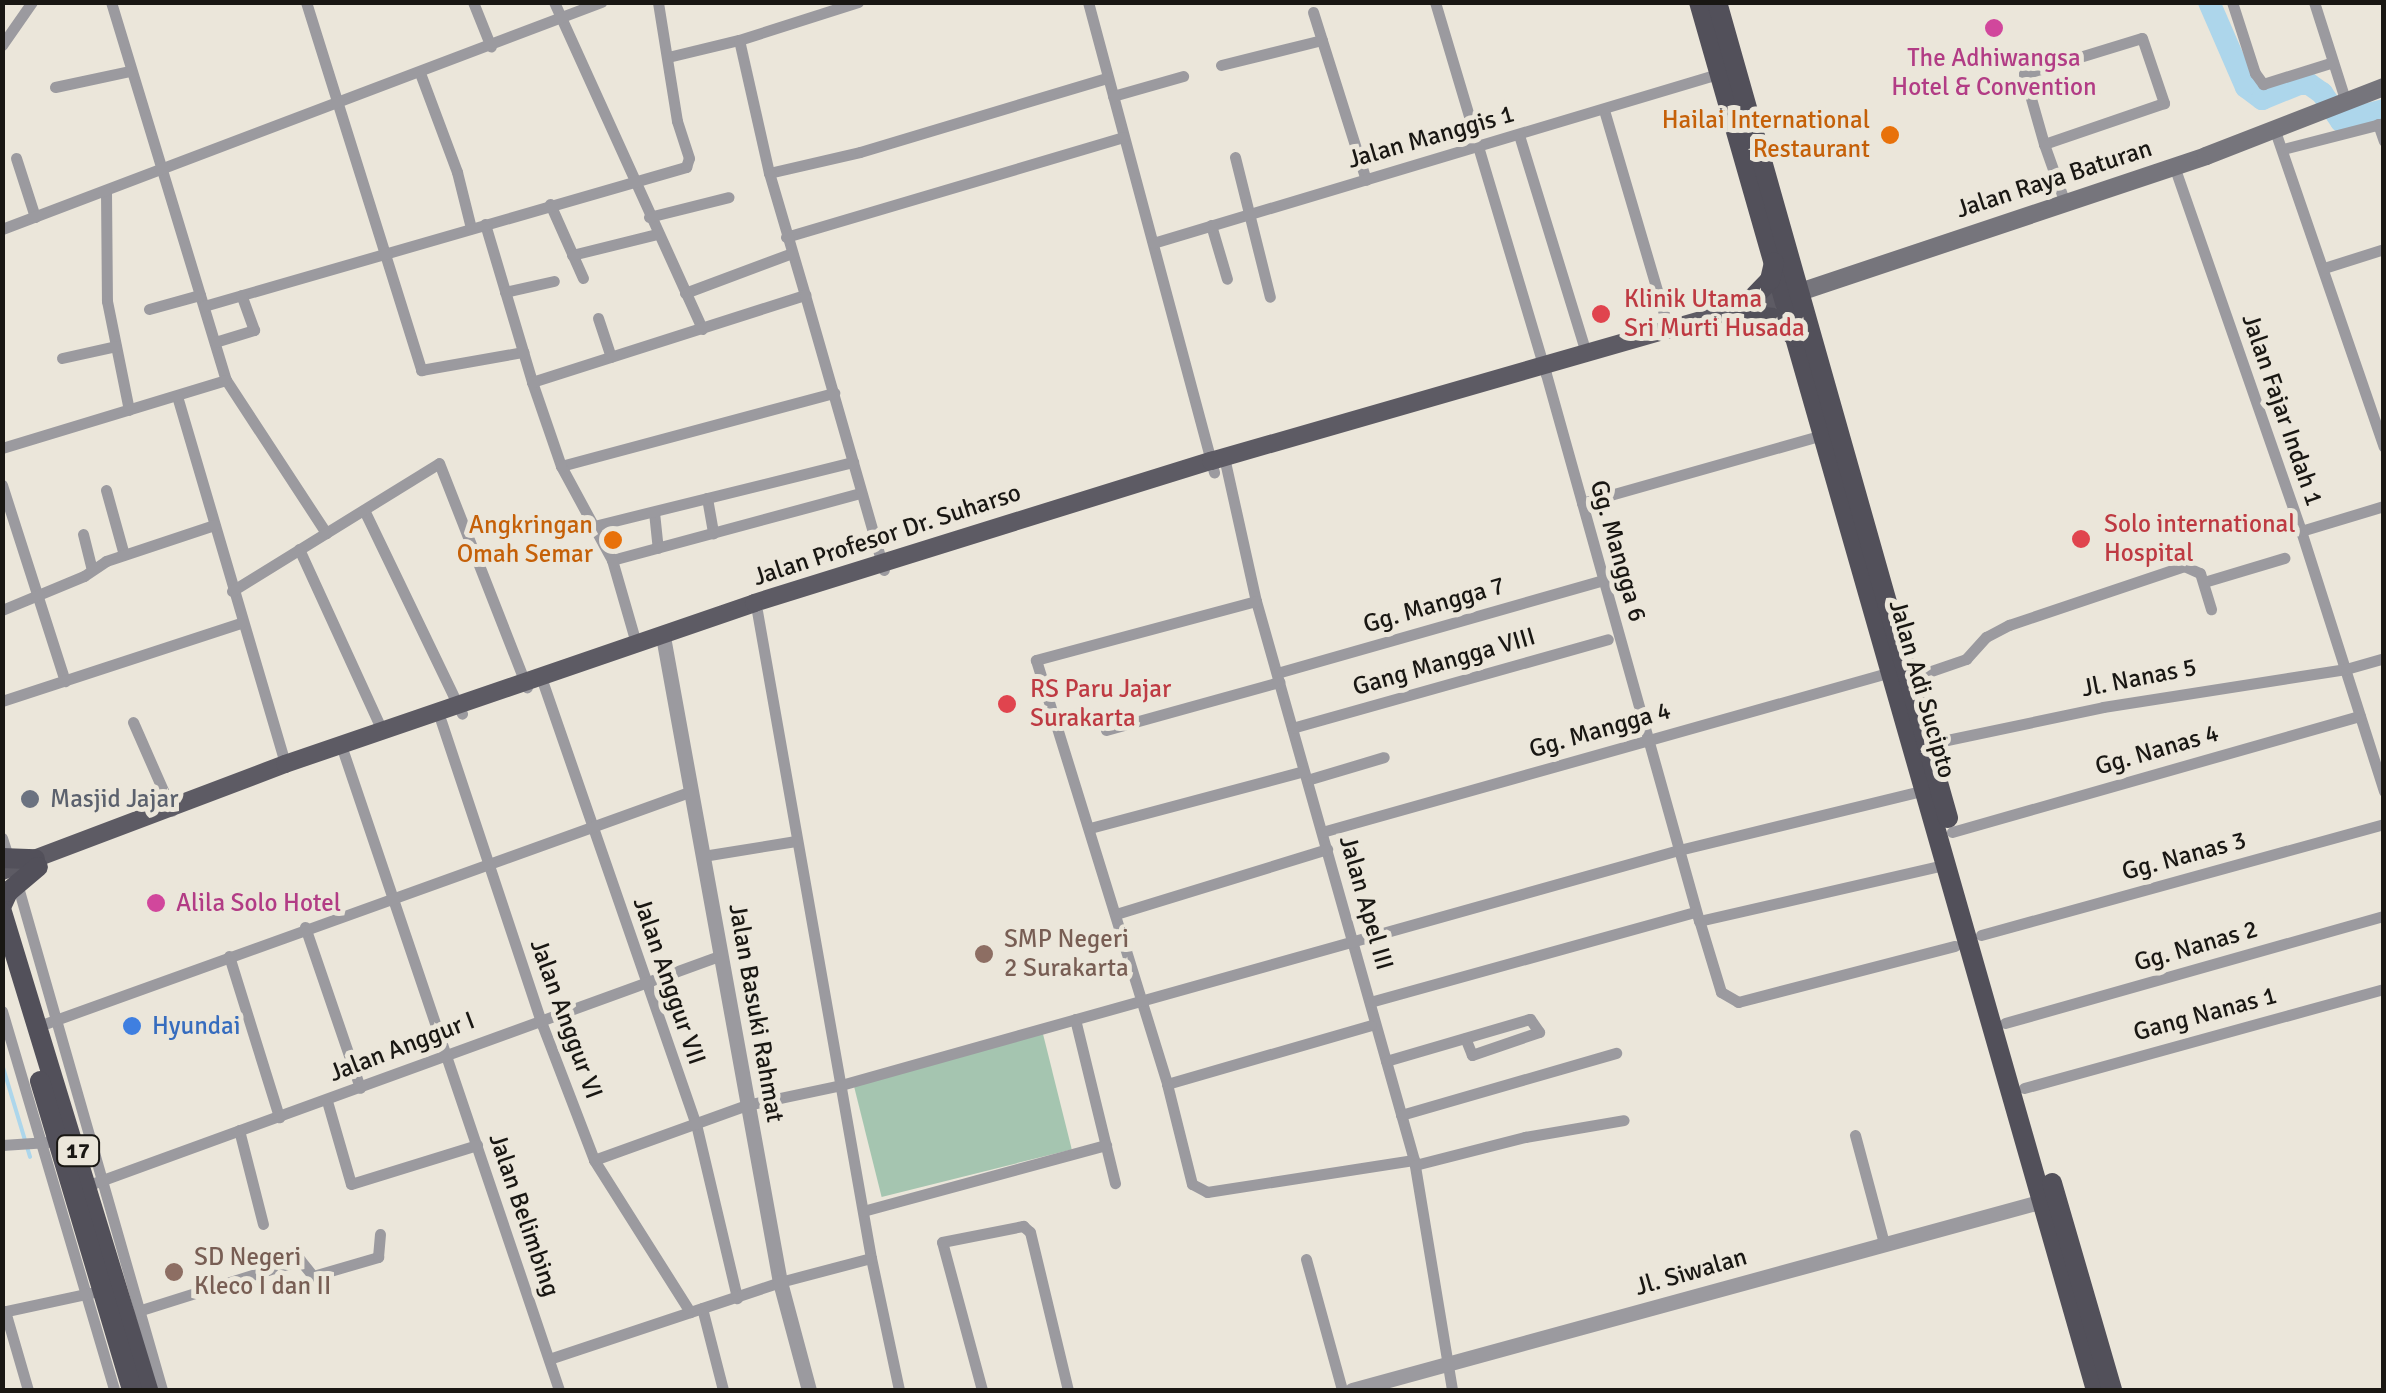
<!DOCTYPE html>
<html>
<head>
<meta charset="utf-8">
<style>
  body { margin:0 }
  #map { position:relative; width:2386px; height:1393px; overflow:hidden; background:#ebe6da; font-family:Signika,sans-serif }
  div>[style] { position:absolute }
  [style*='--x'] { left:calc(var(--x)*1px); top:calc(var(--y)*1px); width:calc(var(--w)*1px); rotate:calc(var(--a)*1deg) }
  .green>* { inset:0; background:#a5c5b0; transform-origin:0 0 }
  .stream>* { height:4px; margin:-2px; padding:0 2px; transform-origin:2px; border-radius:2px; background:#add6eb }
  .river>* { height:22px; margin:-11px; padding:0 11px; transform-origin:11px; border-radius:11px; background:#add6eb }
  .minor>* { height:11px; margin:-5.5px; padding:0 5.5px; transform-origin:5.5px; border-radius:5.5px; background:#9b9a9f }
  .tertiary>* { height:15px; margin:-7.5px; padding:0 7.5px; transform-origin:7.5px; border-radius:7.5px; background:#9b9a9f }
  .secondary>* { height:18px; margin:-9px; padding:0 9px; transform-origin:9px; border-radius:9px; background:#76757c }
  .primary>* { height:18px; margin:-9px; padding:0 9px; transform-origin:9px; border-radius:9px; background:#5d5b64 }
  .trunk>* { height:20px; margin:-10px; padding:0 10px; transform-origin:10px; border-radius:10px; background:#52505a }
  .dots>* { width:28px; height:28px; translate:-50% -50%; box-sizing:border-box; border:5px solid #ebe6da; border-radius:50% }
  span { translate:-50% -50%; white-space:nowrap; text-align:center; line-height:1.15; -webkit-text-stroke:10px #ebe6da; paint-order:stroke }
  .shield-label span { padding:2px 8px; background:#ebe6da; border:2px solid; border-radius:8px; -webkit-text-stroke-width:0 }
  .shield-label { font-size:22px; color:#191713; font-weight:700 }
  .hotel-label { font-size:25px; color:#b23c85 }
  .left { translate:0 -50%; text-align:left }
  .food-label { font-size:25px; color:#c56008 }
  .right { translate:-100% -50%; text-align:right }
  .street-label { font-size:25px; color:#191713 }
  .health-label { font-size:25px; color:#be3a42 }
  .worship-label { font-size:25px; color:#5b616d }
  .education-label { font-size:25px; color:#785e54 }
  .shop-label { font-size:25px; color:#366cbe }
  .frame { position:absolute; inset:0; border:5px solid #191713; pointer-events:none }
</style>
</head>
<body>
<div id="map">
  <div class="green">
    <div style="left:1043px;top:1034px;width:119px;height:196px;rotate:76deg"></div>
  </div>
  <div class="stream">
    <div style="--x:2;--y:1064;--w:97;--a:73.2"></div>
  </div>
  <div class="river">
    <div style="--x:2209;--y:2;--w:93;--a:66.5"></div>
    <div style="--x:2246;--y:87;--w:20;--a:37"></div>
    <div style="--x:2262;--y:99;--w:40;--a:-22"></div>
    <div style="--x:2299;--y:84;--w:10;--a:0"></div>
    <div style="--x:2309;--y:84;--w:16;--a:35"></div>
    <div style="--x:2322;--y:93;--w:34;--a:56"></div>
    <div style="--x:2341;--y:121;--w:44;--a:-14.3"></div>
  </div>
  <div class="minor">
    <div style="--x:111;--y:2;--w:395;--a:73.1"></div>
    <div style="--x:226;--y:380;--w:183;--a:56.8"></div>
    <div style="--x:306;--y:2;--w:386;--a:72.6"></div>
    <div style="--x:421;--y:370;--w:104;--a:-10"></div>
    <div style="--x:473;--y:2;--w:48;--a:68.2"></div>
    <div style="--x:554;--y:2;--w:359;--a:65.6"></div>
    <div style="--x:1088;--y:2;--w:487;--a:75"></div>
    <div style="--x:1435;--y:2;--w:388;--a:73.4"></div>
    <div style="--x:1546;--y:374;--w:568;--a:74.37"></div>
    <div style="--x:1699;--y:921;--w:255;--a:-12.9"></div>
    <div style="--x:2232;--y:2;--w:75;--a:72.1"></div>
    <div style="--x:2255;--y:73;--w:14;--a:54"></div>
    <div style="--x:2263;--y:84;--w:73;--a:-17.4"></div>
    <div style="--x:2314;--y:2;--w:102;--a:72.3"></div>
    <div style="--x:1313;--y:12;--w:176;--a:72.5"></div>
    <div style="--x:2;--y:45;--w:52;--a:-55.1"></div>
    <div style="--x:668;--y:57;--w:73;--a:-13.5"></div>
    <div style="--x:1221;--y:65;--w:104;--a:-13.9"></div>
    <div style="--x:420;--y:73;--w:106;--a:69.5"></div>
    <div style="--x:457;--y:172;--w:58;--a:76"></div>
    <div style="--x:55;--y:87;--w:77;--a:-12"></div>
    <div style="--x:1113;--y:96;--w:73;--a:-15.9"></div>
    <div style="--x:1604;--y:110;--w:227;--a:73.6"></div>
    <div style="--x:2378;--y:124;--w:18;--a:71"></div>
    <div style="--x:2275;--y:131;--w:334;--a:71"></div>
    <div style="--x:1519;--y:135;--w:228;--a:72.9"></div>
    <div style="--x:2044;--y:144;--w:73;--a:-105.9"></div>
    <div style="--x:2024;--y:74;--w:123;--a:-17"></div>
    <div style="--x:2142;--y:38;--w:69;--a:71.3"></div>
    <div style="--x:2164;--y:103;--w:127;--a:161.1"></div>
    <div style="--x:2044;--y:144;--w:63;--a:70.4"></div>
    <div style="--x:2283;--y:149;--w:104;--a:-14.4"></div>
    <div style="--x:1235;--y:157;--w:144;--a:76"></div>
    <div style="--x:16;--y:158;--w:62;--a:72.1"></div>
    <div style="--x:2174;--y:166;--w:386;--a:70.8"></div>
    <div style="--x:2301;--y:531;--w:273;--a:72.3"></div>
    <div style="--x:769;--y:173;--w:93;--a:-13"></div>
    <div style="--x:860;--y:152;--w:258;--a:-16.7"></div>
    <div style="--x:106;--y:191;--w:110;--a:89.5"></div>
    <div style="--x:107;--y:301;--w:111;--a:78.6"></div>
    <div style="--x:550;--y:204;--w:81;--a:66"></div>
    <div style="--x:649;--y:217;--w:82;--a:-14"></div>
    <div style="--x:485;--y:224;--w:165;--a:73.4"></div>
    <div style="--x:1211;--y:225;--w:56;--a:73.5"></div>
    <div style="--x:2;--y:229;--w:641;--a:-20.75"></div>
    <div style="--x:786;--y:237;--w:352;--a:-16.5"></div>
    <div style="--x:1153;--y:243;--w:593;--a:-16.66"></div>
    <div style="--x:572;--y:255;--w:88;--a:-13.9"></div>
    <div style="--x:2324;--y:268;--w:63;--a:-17.6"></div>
    <div style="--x:505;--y:292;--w:50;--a:-12.7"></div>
    <div style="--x:685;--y:293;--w:114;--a:-20.5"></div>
    <div style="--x:805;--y:295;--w:127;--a:-106.4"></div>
    <div style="--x:769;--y:173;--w:136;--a:-102.7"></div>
    <div style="--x:739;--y:40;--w:125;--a:-17.7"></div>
    <div style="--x:204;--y:306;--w:502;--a:-16.09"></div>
    <div style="--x:686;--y:167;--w:9;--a:-72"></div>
    <div style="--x:689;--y:158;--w:39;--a:-108"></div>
    <div style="--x:677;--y:121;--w:121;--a:-99.1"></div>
    <div style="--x:149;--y:309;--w:53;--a:-15.4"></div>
    <div style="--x:598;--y:318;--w:41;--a:71.6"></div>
    <div style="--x:215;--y:342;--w:41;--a:-17.1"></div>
    <div style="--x:254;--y:330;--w:37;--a:-110"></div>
    <div style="--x:62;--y:358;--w:55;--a:-12.5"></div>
    <div style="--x:177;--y:396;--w:386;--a:73.6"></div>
    <div style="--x:2;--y:448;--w:234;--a:-16.9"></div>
    <div style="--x:1224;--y:457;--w:148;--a:77.5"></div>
    <div style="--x:1256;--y:601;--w:581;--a:74.22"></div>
    <div style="--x:1414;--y:1160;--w:233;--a:80.6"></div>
    <div style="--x:561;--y:466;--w:283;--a:-15"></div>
    <div style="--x:2;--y:485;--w:206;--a:72.2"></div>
    <div style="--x:106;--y:490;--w:67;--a:74.5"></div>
    <div style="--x:707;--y:498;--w:36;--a:80"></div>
    <div style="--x:1582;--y:503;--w:249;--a:-15.8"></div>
    <div style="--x:364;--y:510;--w:226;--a:64.3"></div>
    <div style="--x:654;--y:512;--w:36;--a:84"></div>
    <div style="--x:594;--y:526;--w:267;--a:-13.9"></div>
    <div style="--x:2301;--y:531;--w:87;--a:-16.8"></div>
    <div style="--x:83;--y:534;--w:36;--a:76"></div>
    <div style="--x:299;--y:549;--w:199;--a:65.4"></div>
    <div style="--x:612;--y:560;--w:258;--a:-15.1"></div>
    <div style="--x:2204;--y:582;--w:84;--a:-16.7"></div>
    <div style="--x:232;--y:591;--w:243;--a:-31.7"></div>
    <div style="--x:439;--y:463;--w:241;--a:68.6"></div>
    <div style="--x:1256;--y:601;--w:228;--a:165"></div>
    <div style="--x:1036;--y:660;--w:444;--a:72.8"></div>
    <div style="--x:1167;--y:1084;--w:103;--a:76"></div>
    <div style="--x:1192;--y:1184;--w:17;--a:28"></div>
    <div style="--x:1207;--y:1192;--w:209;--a:-8.8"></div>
    <div style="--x:2;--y:610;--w:89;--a:-22.5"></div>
    <div style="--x:84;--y:576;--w:27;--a:-34"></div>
    <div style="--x:106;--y:561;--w:114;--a:-18.4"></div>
    <div style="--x:757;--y:611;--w:657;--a:80.01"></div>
    <div style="--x:871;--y:1258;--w:135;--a:78"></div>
    <div style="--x:636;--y:643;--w:86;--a:-106.1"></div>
    <div style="--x:612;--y:560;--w:107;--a:-118.5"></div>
    <div style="--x:561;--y:466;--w:89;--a:-109"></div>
    <div style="--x:532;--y:382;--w:287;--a:-17.7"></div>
    <div style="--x:805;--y:295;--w:286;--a:74"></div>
    <div style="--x:1277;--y:673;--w:339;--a:-15.9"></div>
    <div style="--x:1905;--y:680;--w:65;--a:-19"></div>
    <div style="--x:1966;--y:659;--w:30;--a:-48"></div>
    <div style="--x:1986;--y:637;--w:26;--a:-28"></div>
    <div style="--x:2009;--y:625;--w:185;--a:-18.6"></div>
    <div style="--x:2184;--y:566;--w:17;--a:24"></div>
    <div style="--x:2200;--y:573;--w:38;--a:73"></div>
    <div style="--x:543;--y:683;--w:467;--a:70.9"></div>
    <div style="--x:696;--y:1124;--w:179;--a:76.7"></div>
    <div style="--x:2;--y:701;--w:251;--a:-18.1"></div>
    <div style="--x:441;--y:721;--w:314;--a:71.6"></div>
    <div style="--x:540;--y:1019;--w:151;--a:69"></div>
    <div style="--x:594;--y:1160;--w:180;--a:57.7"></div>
    <div style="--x:133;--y:722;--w:97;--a:66.3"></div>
    <div style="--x:1292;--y:728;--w:328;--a:-15.7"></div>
    <div style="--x:1106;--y:730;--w:180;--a:-15.5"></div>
    <div style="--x:1928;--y:744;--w:179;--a:-11.9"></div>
    <div style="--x:2103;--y:707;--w:246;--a:-8.9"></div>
    <div style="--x:2346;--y:669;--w:40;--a:-16"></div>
    <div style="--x:344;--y:754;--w:671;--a:71.32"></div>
    <div style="--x:1307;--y:780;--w:80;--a:-16.6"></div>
    <div style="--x:1090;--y:828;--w:221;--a:-14.9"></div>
    <div style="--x:1322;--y:832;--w:591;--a:-15.71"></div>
    <div style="--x:1952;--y:832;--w:424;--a:-15.9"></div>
    <div style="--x:2;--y:838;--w:26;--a:72"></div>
    <div style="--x:703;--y:856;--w:94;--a:-9.2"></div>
    <div style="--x:16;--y:880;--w:530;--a:74.02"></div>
    <div style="--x:1116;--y:914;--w:221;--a:-17.1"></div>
    <div style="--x:1700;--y:923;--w:72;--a:73.1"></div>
    <div style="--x:1721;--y:992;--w:20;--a:30"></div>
    <div style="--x:1738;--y:1002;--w:224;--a:-14.5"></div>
    <div style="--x:305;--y:927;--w:170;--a:71.1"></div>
    <div style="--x:1981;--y:935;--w:418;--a:-15.4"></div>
    <div style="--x:229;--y:956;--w:169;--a:72.7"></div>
    <div style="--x:1370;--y:1002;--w:337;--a:-15.5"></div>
    <div style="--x:2;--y:1011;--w:395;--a:73.5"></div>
    <div style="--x:1075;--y:1019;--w:169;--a:76.3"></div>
    <div style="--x:2005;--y:1023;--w:394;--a:-15.8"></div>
    <div style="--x:36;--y:1027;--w:697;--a:-19.79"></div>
    <div style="--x:1386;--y:1061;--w:150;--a:-16.3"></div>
    <div style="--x:1530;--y:1019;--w:16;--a:55"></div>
    <div style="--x:1539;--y:1032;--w:71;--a:161.1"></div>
    <div style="--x:1472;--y:1055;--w:18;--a:-112"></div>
    <div style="--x:1167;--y:1084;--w:212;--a:-16.1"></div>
    <div style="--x:2024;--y:1088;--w:373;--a:-15.4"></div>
    <div style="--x:327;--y:1101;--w:86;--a:73.9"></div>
    <div style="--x:351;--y:1184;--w:132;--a:-17.2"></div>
    <div style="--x:1401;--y:1115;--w:224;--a:-16.1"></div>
    <div style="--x:239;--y:1130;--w:97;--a:75.7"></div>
    <div style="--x:1855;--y:1135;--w:112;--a:75"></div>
    <div style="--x:2;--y:1145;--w:46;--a:-3.7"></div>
    <div style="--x:594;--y:1160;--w:163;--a:-19.8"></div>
    <div style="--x:747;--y:1105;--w:96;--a:-12"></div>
    <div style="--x:841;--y:1085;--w:870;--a:-15.67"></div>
    <div style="--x:1679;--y:850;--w:254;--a:-13.7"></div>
    <div style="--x:1415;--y:1165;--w:114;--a:-14.3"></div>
    <div style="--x:1525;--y:1137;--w:100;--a:-9.7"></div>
    <div style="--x:89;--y:1185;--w:670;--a:-19.98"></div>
    <div style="--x:863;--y:1211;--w:252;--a:-15.2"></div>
    <div style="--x:1306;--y:1259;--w:136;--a:74.6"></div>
    <div style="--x:702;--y:1308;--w:85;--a:75.6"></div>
    <div style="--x:5;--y:1311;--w:82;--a:73.8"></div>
    <div style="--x:138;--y:1311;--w:170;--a:-17.5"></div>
    <div style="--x:300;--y:1260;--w:21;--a:51"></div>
    <div style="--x:313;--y:1276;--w:68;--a:-16.3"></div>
    <div style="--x:378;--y:1257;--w:23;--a:-85"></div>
    <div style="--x:2;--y:1312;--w:91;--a:-12.1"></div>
    <div style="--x:549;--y:1359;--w:243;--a:-18.4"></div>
    <div style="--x:780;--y:1282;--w:94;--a:-14.8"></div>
    <div style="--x:982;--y:1390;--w:153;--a:-105.1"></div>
    <div style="--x:942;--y:1242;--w:83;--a:-11.2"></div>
    <div style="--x:1023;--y:1226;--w:9;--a:41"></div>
    <div style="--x:1030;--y:1232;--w:163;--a:76.5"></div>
  </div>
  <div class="tertiary">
    <div style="--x:664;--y:642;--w:650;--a:79.73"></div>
    <div style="--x:780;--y:1282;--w:112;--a:75"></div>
    <div style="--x:1352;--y:1390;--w:716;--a:-15.3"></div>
  </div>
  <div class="secondary">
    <div style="--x:1800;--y:292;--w:428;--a:-18.5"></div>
    <div style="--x:2206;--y:156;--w:191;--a:-21.2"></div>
  </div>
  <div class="primary">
    <div style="--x:2;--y:871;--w:303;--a:-20.7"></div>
    <div style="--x:285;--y:764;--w:496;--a:-18.9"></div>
    <div style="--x:754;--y:603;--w:479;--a:-17.3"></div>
    <div style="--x:1211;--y:461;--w:608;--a:-16.05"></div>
  </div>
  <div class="trunk">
    <div style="--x:1699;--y:2;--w:1444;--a:74.04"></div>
    <div style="--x:1717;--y:2;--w:848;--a:74.19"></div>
    <div style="--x:1743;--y:308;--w:39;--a:-46"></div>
    <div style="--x:1770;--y:280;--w:18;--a:-77"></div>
    <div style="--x:1745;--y:315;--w:29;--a:6"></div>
    <div style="--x:1774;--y:318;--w:28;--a:42"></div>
    <div style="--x:2;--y:858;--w:33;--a:2"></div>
    <div style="--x:2;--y:905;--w:14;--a:-65"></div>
    <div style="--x:8;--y:892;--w:39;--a:-40"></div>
    <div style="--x:2;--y:912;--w:500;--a:73"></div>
    <div style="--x:40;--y:1081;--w:322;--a:73.4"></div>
    <div style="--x:2052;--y:1183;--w:216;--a:73.8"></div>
  </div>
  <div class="dots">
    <div style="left:1994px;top:28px;background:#d1479c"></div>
    <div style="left:1890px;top:135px;background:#e8710a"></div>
    <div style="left:1601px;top:314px;background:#e0444e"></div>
    <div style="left:2081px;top:539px;background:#e0444e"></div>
    <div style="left:613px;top:540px;background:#e8710a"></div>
    <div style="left:1007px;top:704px;background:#e0444e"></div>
    <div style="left:30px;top:799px;background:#6b7280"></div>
    <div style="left:156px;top:903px;background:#d1479c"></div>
    <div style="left:984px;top:954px;background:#8d6e63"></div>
    <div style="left:132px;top:1026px;background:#3f7fe0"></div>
    <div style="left:174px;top:1272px;background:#8d6e63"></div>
  </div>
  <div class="shield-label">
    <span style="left:78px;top:1151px">17</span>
  </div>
  <div class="hotel-label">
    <span style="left:1994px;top:73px">The Adhiwangsa<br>Hotel &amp; Convention</span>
    <span class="left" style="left:176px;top:903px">Alila Solo Hotel</span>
  </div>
  <div class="food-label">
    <span class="right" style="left:1870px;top:135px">Hailai International<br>Restaurant</span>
    <span class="right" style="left:593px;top:540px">Angkringan<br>Omah Semar</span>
  </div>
  <div class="street-label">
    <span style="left:1431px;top:137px;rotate:-16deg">Jalan Manggis 1</span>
    <span style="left:2054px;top:179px;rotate:-18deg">Jalan Raya Baturan</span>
    <span style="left:2282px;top:410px;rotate:71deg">Jalan Fajar Indah 1</span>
    <span style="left:887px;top:535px;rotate:-18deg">Jalan Profesor Dr. Suharso</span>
    <span style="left:1618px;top:551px;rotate:74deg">Gg. Mangga 6</span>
    <span style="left:1434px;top:605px;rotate:-16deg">Gg. Mangga 7</span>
    <span style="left:1444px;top:662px;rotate:-16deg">Gang Mangga VIII</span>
    <span style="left:2139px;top:678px;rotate:-11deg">Jl. Nanas 5</span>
    <span style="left:1922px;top:689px;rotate:74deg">Jalan Adi Sucipto</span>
    <span style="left:1600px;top:730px;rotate:-16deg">Gg. Mangga 4</span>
    <span style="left:2157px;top:750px;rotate:-16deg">Gg. Nanas 4</span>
    <span style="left:2184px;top:856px;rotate:-15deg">Gg. Nanas 3</span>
    <span style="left:1366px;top:903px;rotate:74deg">Jalan Apel III</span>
    <span style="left:2196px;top:946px;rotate:-16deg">Gg. Nanas 2</span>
    <span style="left:669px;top:981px;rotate:71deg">Jalan Anggur VII</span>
    <span style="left:756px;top:1013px;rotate:80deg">Jalan Basuki Rahmat</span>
    <span style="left:2205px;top:1014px;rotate:-15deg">Gang Nanas 1</span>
    <span style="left:566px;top:1019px;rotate:70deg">Jalan Anggur VI</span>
    <span style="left:402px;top:1047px;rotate:-21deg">Jalan Anggur I</span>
    <span style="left:524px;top:1215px;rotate:71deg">Jalan Belimbing</span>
    <span style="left:1691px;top:1272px;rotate:-16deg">Jl. Siwalan</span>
  </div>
  <div class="health-label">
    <span class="left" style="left:1624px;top:314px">Klinik Utama<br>Sri Murti Husada</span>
    <span class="left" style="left:2104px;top:539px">Solo international<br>Hospital</span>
    <span class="left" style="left:1030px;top:704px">RS Paru Jajar<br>Surakarta</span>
  </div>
  <div class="worship-label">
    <span class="left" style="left:50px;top:799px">Masjid Jajar</span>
  </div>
  <div class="education-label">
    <span class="left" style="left:1004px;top:954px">SMP Negeri<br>2 Surakarta</span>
    <span class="left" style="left:194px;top:1272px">SD Negeri<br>Kleco I dan II</span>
  </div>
  <div class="shop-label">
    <span class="left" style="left:152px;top:1026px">Hyundai</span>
  </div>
  <div class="frame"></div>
</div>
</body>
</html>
